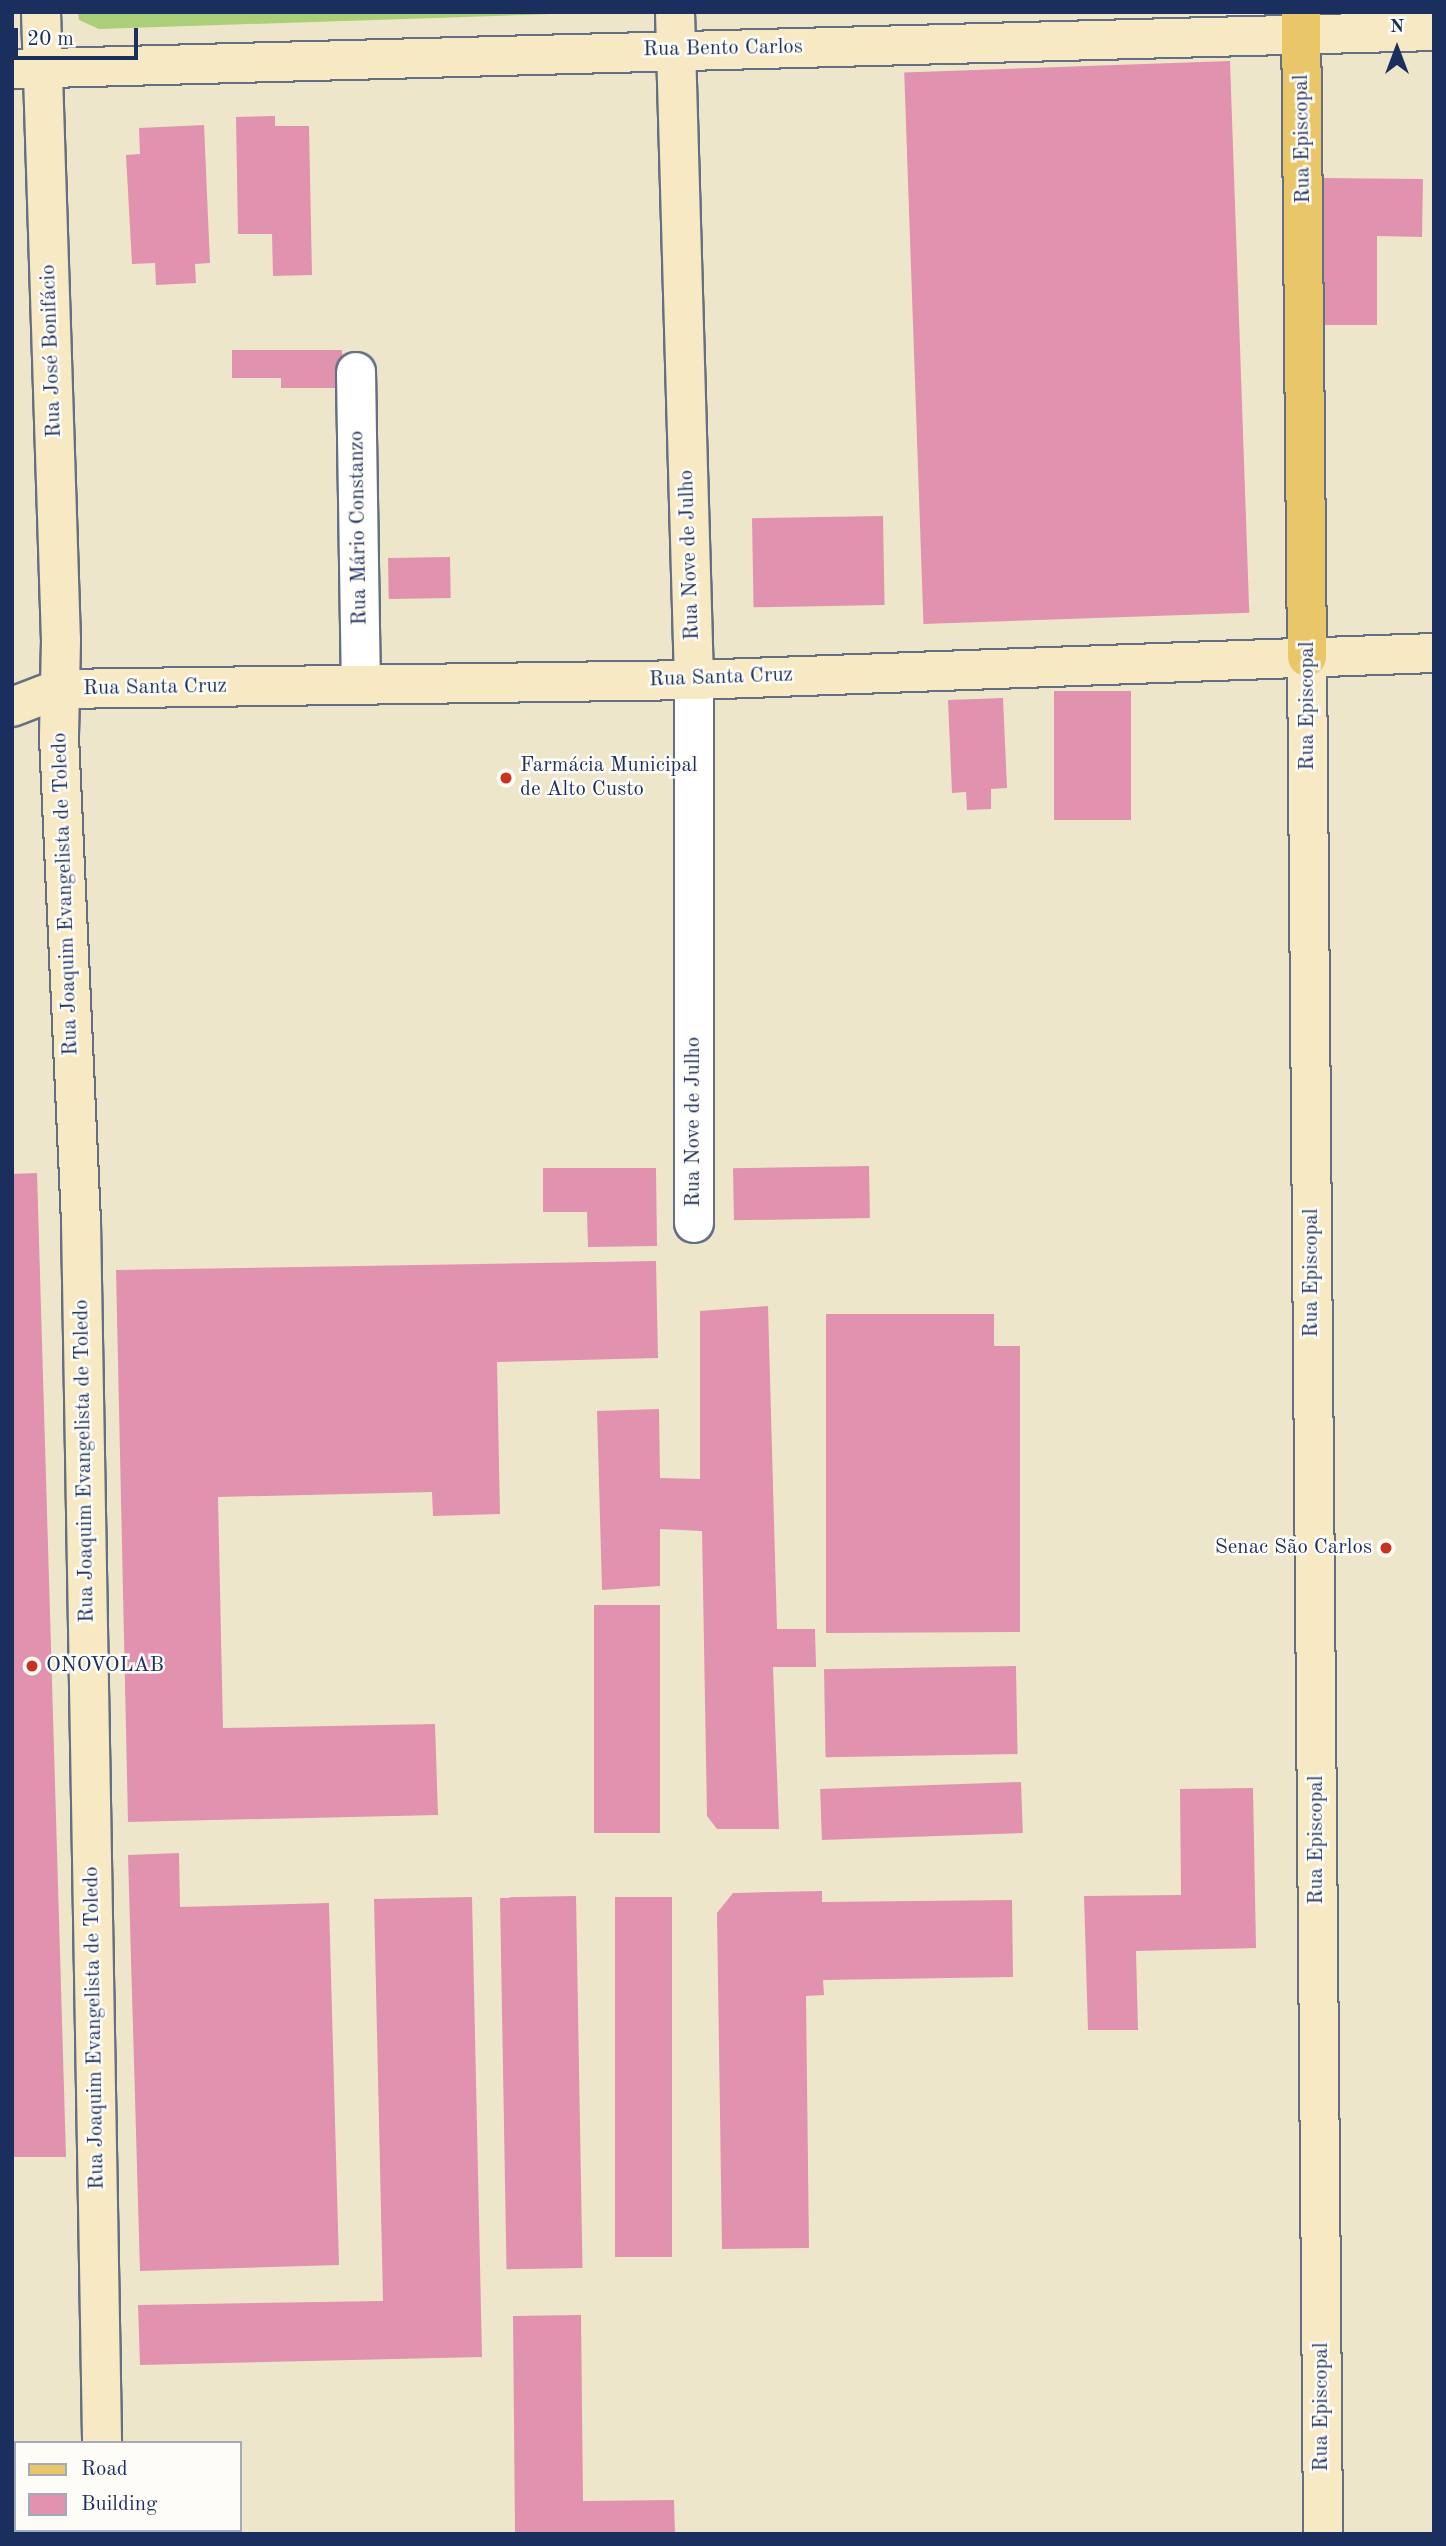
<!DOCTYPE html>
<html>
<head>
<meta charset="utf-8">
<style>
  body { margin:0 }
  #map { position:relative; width:1446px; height:2546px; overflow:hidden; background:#eee6ca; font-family:"Old Standard TT",serif }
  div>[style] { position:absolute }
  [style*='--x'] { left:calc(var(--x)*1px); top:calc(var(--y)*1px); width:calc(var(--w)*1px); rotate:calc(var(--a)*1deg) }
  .green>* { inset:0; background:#aacf78 }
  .building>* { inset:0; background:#e192ae; transform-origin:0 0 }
  .roads { filter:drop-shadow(2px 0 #656f84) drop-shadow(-2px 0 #656f84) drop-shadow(0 2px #656f84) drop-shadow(0 -2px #656f84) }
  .street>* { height:38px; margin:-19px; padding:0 19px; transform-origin:19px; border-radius:19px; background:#fff }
  .secondary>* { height:38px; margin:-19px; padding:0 19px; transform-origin:19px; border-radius:19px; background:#f6e9c3 }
  .primary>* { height:38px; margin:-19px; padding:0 19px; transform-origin:19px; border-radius:19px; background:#e9c769 }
  .dots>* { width:19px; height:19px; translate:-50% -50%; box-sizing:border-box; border:4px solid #fdfcf7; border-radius:50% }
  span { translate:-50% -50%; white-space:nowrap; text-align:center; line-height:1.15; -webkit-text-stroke:5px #fdfcf7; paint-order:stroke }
  .street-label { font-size:21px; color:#1b2f5e }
  .poi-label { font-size:21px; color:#1b2f5e }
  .left { translate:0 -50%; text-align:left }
  .right { translate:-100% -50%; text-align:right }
  .frame { position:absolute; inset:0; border:14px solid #1b2f5e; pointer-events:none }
  .legend { position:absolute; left:14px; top:2441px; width:228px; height:91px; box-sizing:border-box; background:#fdfcf7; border:2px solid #a3aaba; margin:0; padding:9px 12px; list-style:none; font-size:21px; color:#1b2f5e }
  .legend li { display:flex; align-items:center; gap:14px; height:35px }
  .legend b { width:35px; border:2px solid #a3aaba }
  .north { position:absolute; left:1362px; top:14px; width:70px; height:70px; -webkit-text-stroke:5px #fdfcf7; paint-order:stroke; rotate:0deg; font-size:19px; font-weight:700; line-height:28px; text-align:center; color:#1b2f5e }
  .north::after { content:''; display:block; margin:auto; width:24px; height:32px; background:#1b2f5e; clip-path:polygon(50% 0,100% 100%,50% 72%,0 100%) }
  .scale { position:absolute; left:14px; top:28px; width:124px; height:32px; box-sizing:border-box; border:4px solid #1b2f5e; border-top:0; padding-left:9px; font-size:21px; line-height:24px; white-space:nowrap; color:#1b2f5e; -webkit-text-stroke:5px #fdfcf7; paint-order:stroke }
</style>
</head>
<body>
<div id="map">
  <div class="green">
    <div style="clip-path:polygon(78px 12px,614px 12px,99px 29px,79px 20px)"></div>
  </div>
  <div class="building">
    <div style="left:1230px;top:61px;width:552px;height:326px;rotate:88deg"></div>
    <div style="clip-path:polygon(275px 116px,275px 126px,309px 126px,312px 275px,273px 276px,272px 234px,238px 234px,236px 117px)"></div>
    <div style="clip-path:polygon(204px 125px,210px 263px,195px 264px,196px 283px,156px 285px,155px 263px,132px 264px,126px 155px,140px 154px,139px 128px)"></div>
    <div style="clip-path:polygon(1322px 178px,1423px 179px,1422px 237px,1377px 236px,1377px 325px,1322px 325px)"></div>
    <div style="clip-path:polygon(232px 350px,342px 350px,342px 388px,281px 388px,281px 378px,232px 378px)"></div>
    <div style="left:883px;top:516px;width:89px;height:131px;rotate:89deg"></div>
    <div style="left:450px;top:557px;width:41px;height:62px;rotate:89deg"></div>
    <div style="left:1131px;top:691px;width:129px;height:77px;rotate:90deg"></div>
    <div style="clip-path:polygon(1003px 698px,1007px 788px,991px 789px,991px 809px,967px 810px,966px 792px,952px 793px,948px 700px)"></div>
    <div style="left:869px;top:1166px;width:52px;height:136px;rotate:89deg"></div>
    <div style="clip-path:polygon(543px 1168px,656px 1168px,657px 1246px,588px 1247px,587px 1212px,543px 1212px)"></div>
    <div style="clip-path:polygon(37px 1173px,66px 2157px,12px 2157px,12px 1174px)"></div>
    <div style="clip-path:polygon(656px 1261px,658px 1358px,497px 1362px,500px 1514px,433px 1516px,432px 1492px,218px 1497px,223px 1728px,435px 1724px,438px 1815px,128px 1822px,116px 1270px)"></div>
    <div style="clip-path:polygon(768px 1306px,777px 1629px,815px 1629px,816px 1667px,773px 1667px,779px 1829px,717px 1829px,707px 1816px,702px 1531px,660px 1529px,660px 1586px,602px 1590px,597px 1411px,659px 1409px,660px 1478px,700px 1479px,700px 1311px)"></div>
    <div style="clip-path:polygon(826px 1314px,994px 1314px,994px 1346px,1020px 1346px,1020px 1632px,826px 1633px)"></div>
    <div style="left:594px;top:1605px;width:66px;height:228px"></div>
    <div style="left:1016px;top:1666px;width:88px;height:192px;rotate:89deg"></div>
    <div style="left:1021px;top:1782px;width:51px;height:201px;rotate:88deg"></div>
    <div style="clip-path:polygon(1253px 1788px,1256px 1948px,1136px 1951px,1138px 2030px,1088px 2030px,1084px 1896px,1181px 1895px,1180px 1789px)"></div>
    <div style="clip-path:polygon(179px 1853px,180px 1907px,329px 1903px,339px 2265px,140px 2271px,128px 1855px)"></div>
    <div style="clip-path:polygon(822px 1891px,822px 1902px,1012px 1900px,1013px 1977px,823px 1980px,824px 1995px,806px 1996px,809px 2248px,722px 2249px,717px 1913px,733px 1893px)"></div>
    <div style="left:576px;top:1896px;width:372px;height:76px;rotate:89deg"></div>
    <div style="clip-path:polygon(472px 1897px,482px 2357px,140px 2365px,138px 2305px,383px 2301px,374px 1899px)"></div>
    <div style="left:615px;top:1897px;width:57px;height:360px"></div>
    <div style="clip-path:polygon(581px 2315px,583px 2501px,674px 2500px,675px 2534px,515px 2534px,513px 2316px)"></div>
  </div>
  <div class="roads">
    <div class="street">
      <div style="--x:356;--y:372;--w:312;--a:89.1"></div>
      <div style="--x:694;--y:680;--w:543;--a:90"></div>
    </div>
    <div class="secondary">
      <div style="--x:41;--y:12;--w:628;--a:88.18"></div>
      <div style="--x:61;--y:640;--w:97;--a:91.2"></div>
      <div style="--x:59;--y:737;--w:485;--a:87.4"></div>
      <div style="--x:81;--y:1222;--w:1221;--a:89.01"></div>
      <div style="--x:675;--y:12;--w:668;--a:88.37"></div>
      <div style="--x:12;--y:69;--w:1423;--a:-1.53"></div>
      <div style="--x:1307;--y:657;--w:1877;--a:89.51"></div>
      <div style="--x:12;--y:707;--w:50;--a:-21"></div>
      <div style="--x:59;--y:689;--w:635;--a:-0.81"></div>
      <div style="--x:694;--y:680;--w:740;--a:-2.09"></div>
      <div style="--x:104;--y:2530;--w:4;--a:90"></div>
    </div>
    <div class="primary">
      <div style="--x:1301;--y:12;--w:645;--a:89.47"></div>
    </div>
  </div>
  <div class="dots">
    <div style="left:506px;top:778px;background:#c8321e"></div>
    <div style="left:1386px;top:1548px;background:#c8321e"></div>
    <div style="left:32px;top:1666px;background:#c8321e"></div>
  </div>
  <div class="street-label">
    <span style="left:723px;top:49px;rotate:-1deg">Rua Bento Carlos</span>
    <span style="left:1303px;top:139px;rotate:-91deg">Rua Episcopal</span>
    <span style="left:52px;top:351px;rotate:-92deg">Rua José Bonifácio</span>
    <span style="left:359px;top:528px;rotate:-91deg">Rua Mário Constanzo</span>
    <span style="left:690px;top:555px;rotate:-92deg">Rua Nove de Julho</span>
    <span style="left:721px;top:678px;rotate:-2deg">Rua Santa Cruz</span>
    <span style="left:155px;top:688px;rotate:-1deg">Rua Santa Cruz</span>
    <span style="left:1308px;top:706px;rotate:-90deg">Rua Episcopal</span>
    <span style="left:66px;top:894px;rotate:-92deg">Rua Joaquim Evangelista de Toledo</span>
    <span style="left:694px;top:1122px;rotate:-90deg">Rua Nove de Julho</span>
    <span style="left:1312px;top:1273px;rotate:-90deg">Rua Episcopal</span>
    <span style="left:85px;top:1461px;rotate:-91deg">Rua Joaquim Evangelista de Toledo</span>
    <span style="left:1317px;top:1840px;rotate:-90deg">Rua Episcopal</span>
    <span style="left:95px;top:2028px;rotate:-91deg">Rua Joaquim Evangelista de Toledo</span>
    <span style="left:1322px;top:2407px;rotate:-90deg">Rua Episcopal</span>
  </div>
  <div class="poi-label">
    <span class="left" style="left:520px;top:778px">Farmácia Municipal<br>de Alto Custo</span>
    <span class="right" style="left:1372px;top:1548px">Senac São Carlos</span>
    <span class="left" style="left:46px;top:1666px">ONOVOLAB</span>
  </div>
  <div class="frame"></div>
  <ul class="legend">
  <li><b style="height:9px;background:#e9c769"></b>Road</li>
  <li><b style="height:19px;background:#e192ae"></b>Building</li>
  </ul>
  <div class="north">N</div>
  <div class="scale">20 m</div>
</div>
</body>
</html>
